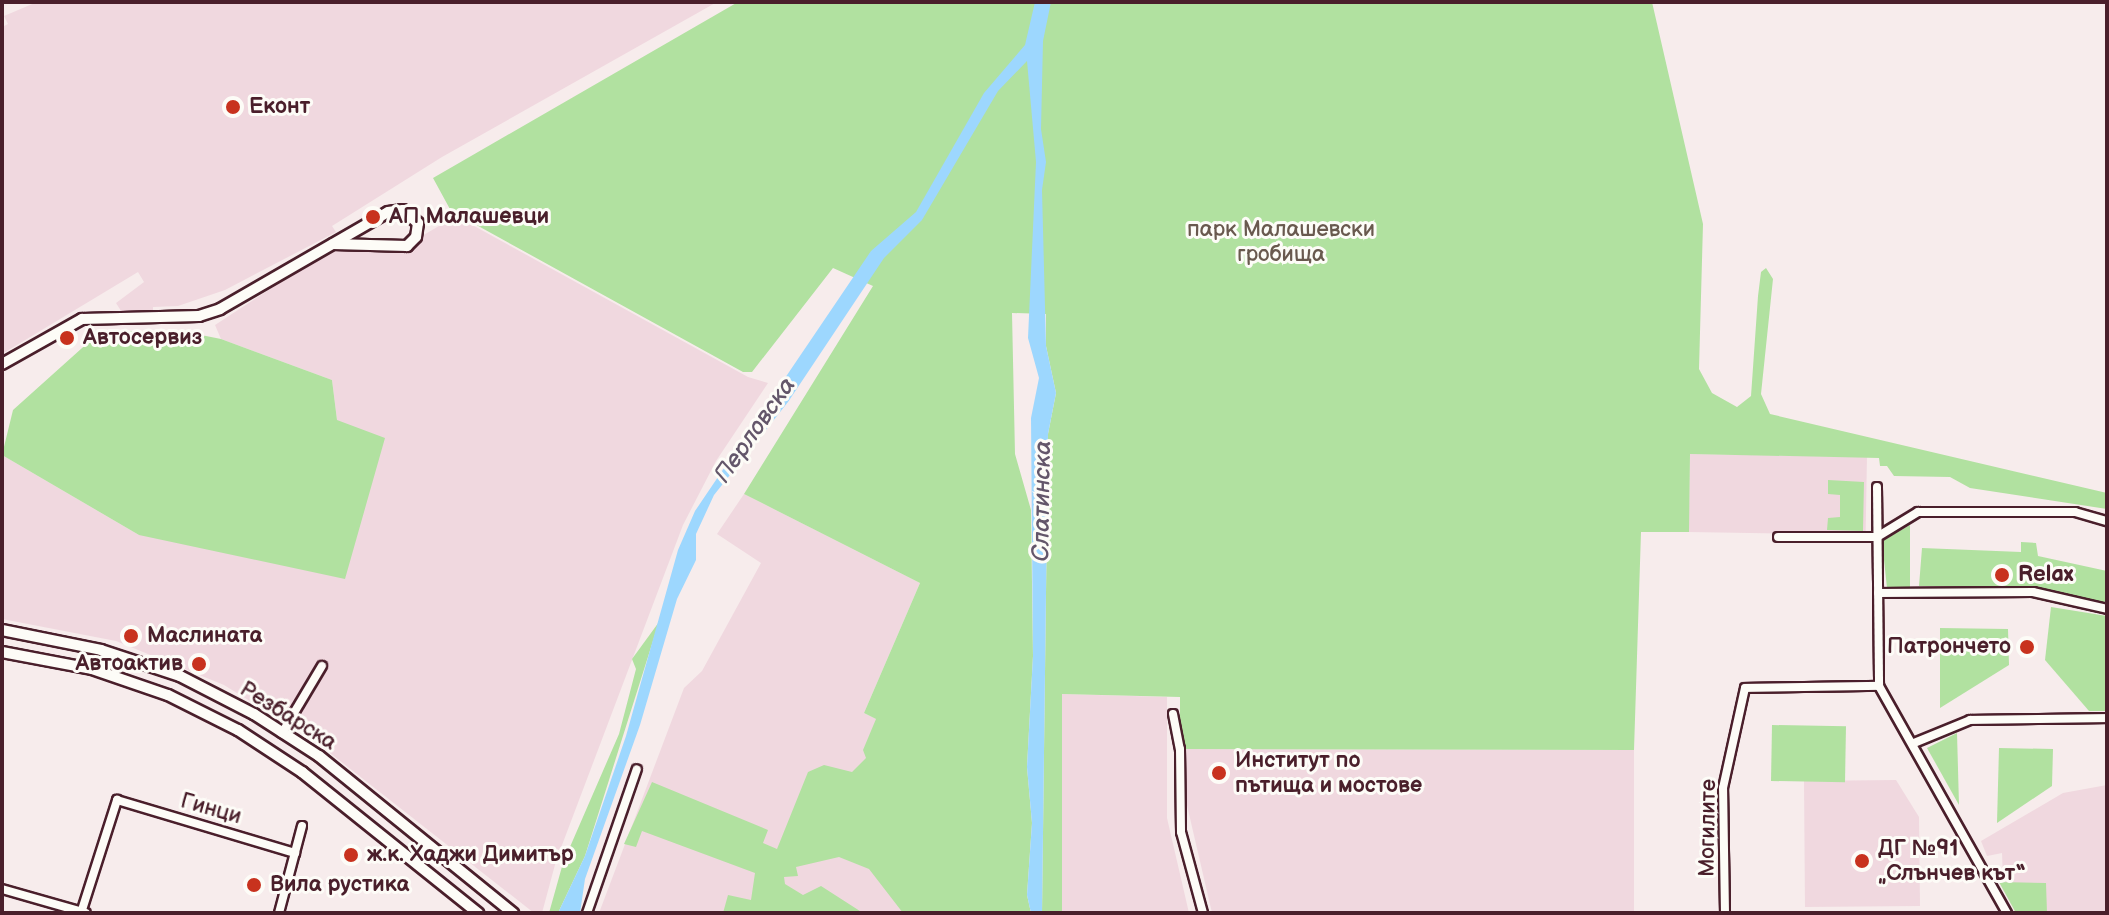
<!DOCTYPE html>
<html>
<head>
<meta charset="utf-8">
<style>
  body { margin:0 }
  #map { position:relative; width:2109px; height:915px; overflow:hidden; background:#f7ecec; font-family:"Balsamiq Sans",sans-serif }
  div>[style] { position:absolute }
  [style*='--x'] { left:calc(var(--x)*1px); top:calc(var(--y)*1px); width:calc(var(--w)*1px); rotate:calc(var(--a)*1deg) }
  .built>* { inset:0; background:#f0d8df; transform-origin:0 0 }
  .green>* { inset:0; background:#b1e1a0; transform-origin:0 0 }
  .water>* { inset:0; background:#9dd7fe }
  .roads { filter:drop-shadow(2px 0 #4a1f2b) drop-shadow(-2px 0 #4a1f2b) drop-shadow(0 2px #4a1f2b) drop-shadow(0 -2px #4a1f2b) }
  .minor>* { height:8px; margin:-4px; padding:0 4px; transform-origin:4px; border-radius:4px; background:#fdfcf7 }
  .tertiary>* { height:10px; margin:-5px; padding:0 5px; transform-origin:5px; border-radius:5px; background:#fdfcf7 }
  .dots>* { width:22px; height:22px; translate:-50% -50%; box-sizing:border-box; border:4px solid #fdfcf7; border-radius:50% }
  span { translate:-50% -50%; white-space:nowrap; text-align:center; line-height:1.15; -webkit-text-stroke:6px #fdfcf7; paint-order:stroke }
  .poi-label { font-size:22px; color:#4a1f2b; font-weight:700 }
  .left { translate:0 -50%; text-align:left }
  .right { translate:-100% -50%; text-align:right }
  .park-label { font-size:22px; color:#69594e }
  .street-label { font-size:22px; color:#4a1f2b }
  .water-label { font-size:24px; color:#63566a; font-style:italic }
  .frame { position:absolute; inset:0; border:4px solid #4a1f2b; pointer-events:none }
</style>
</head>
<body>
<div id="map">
  <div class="built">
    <div style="clip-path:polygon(37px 2px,717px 2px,442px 157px,332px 226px,336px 232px,225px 290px,178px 306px,153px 307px,153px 313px,123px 314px,116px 303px,144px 282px,138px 272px,2px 354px,2px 27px,8px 24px,4px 16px)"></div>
    <div style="clip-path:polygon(456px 216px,748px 377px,768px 383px,716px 461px,683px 525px,556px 861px,542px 913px,534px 913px,316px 742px,224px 685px,116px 641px,2px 619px,2px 455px,139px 535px,337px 420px,332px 380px,221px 339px,215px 325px,330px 250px,393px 253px)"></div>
    <div style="left:1690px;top:454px;width:177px;height:78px;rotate:1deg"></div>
    <div style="clip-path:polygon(744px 494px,920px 583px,864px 713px,876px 719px,1017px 913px,599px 913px,684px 688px,702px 671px,761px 563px,717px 534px)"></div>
    <div style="clip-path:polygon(1062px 694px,1167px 697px,1167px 818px,1189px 913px,1062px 913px)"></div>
    <div style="clip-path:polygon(1186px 749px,1634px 750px,1634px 913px,1212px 913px,1186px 801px)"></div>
    <div style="clip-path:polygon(1896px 780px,1919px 817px,1920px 906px,1805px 907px,1804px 781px)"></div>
    <div style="clip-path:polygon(2107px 785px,2107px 913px,2016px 913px,1999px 882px,2003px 880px,2002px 853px,1987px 856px,1981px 841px,2063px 793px)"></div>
  </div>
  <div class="green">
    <div style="clip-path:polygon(738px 2px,1652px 2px,1703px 224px,1699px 369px,1712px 393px,1737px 407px,1751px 396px,1758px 296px,1761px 272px,1766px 268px,1773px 279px,1761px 394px,1770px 414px,2107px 493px,2107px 509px,1970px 488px,1950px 477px,1894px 476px,1887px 466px,1880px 466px,1879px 458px,1690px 454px,1689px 532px,1641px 532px,1634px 750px,1180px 749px,1180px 697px,1062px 694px,1062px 913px,1042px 913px,1048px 434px,1056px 393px,1046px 346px,1046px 314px,1012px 313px,1015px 454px,1031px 510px,1033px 656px,1027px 767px,1032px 823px,1027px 895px,1031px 913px,903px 913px,869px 869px,839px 857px,796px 867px,798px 876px,784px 877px,785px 884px,803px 895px,821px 886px,863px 913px,723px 913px,728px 895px,751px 900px,755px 873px,642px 831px,636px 847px,624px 844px,652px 782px,768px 830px,763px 843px,777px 849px,808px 772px,824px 765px,852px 772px,866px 758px,863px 750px,876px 719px,864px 713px,920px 583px,744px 494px,873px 286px,833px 268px,752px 372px,743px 372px,451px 211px,433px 178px)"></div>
    <div style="clip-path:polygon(101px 331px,181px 331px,221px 339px,332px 380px,337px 420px,385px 438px,345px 579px,139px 535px,2px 455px,13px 410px)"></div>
    <div style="clip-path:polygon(1828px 480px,1864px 482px,1863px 531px,1827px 530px,1828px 518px,1840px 517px,1840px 495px,1828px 494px)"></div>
    <div style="clip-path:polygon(1910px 525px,1910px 588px,1887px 588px,1882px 541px)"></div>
    <div style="clip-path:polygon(2021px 542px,2036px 543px,2038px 556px,2107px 571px,2107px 606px,2035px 587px,1919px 586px,1922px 548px,2021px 552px)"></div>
    <div style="clip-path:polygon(2051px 607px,2107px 616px,2107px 711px,2089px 711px,2045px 660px)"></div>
    <div style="clip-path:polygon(659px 622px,585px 856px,558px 913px,549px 913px,563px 863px,619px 734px,636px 669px,632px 659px)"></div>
    <div style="clip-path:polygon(1940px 628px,2008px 629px,2009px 665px,1940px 708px)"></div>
    <div style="left:1772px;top:725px;width:74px;height:56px;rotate:1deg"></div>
    <div style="clip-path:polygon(1957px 733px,1959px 805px,1927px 748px)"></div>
    <div style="clip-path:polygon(1999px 748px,2053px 749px,2052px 786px,1997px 823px)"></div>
    <div style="clip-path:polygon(1999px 882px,2046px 883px,2047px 913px,2016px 913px)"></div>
  </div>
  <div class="water">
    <div style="clip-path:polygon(1035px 2px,1051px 2px,1043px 41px,1041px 129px,1046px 162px,1042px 190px,1046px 346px,1056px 393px,1048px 434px,1042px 913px,1031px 913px,1027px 895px,1032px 823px,1027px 767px,1033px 656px,1031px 418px,1039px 378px,1028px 338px,1036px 162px,1027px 61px,998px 91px,922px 220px,884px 258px,788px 402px,714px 495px,696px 534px,696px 560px,677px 599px,640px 725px,585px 879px,580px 913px,558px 913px,585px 856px,626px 736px,678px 550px,695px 511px,871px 251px,916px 212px,984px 93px,1025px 45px)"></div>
  </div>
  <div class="roads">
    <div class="minor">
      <div style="--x:1877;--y:487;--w:199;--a:89.4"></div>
      <div style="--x:1879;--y:686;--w:261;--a:60.6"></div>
      <div style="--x:1778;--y:537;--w:99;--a:0"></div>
      <div style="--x:1877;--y:537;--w:48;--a:-31.4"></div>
      <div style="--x:1918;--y:512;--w:157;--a:0"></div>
      <div style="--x:2075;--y:512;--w:33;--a:16"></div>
      <div style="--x:1878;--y:593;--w:155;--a:-0.4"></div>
      <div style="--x:2033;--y:592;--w:76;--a:12.9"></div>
      <div style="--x:1173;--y:714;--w:36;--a:79"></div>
      <div style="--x:1180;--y:749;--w:83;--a:89.3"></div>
      <div style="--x:1181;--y:832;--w:84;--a:74.8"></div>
      <div style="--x:282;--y:733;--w:78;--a:-59.2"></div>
      <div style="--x:1914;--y:743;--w:61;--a:-22.3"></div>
      <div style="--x:1970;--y:720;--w:137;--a:-0.8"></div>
      <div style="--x:2;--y:889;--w:87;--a:15.9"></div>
      <div style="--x:81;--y:913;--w:119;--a:-72.3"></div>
      <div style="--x:117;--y:800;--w:186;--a:16.6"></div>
      <div style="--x:279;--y:913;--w:90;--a:-75.2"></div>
      <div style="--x:587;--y:913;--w:152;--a:-70.9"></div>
      <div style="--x:1725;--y:913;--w:125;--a:-90.9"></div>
      <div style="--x:1723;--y:788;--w:102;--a:-77.6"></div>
      <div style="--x:1745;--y:688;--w:134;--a:-0.9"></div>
    </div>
    <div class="tertiary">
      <div style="--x:2;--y:364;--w:92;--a:-29.4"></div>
      <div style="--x:82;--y:319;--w:117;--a:-1.5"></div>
      <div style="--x:199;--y:316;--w:22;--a:-18"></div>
      <div style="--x:220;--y:309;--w:194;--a:-30"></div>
      <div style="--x:388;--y:212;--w:15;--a:-8"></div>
      <div style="--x:403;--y:210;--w:20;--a:41"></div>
      <div style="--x:418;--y:223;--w:14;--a:98"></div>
      <div style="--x:416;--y:237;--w:13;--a:135"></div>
      <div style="--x:407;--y:246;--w:74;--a:-178.5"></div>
      <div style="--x:2;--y:630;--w:101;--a:11.4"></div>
      <div style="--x:101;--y:650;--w:83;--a:18.2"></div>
      <div style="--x:180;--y:676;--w:83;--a:27.2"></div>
      <div style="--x:254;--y:714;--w:77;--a:32.9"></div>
      <div style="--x:319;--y:756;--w:250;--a:39"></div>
      <div style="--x:2;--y:652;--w:92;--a:10.7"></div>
      <div style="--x:92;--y:669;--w:80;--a:18.9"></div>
      <div style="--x:168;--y:695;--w:78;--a:26.6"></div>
      <div style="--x:238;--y:730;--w:77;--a:33.3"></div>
      <div style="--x:302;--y:772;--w:226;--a:38.7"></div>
    </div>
  </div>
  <div class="dots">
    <div style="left:233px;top:107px;background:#c8321e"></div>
    <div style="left:373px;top:217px;background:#c8321e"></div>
    <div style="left:67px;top:338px;background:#c8321e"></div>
    <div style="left:2002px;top:575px;background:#c8321e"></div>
    <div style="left:131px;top:636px;background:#c8321e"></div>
    <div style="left:2027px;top:647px;background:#c8321e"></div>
    <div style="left:199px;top:664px;background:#c8321e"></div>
    <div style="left:1219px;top:773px;background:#c8321e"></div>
    <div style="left:351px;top:855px;background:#c8321e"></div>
    <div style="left:1862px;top:861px;background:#c8321e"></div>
    <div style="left:254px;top:885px;background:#c8321e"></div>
  </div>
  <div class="poi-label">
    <span class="left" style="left:249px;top:107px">Еконт</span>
    <span class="left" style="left:389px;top:217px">АП Малашевци</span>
    <span class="left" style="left:83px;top:338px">Автосервиз</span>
    <span class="left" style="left:2018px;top:575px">Relax</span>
    <span class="left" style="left:147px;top:636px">Маслината</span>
    <span class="right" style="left:2011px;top:647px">Патрончето</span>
    <span class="right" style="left:183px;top:664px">Автоактив</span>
    <span class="left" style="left:1235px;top:773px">Институт по<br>пътища и мостове</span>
    <span class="left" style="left:1878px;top:861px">ДГ №91<br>„Слънчев кът“</span>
    <span class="left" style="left:367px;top:855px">ж.к. Хаджи Димитър</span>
    <span class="left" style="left:270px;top:885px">Вила рустика</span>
  </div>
  <div class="park-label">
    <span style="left:1281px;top:242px">парк Малашевски<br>гробища</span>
  </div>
  <div class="street-label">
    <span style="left:288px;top:716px;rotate:32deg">Резбарска</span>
    <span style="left:211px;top:809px;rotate:16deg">Гинци</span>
    <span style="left:1708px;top:828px;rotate:-89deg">Могилите</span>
  </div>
  <div class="water-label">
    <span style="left:755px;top:430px;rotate:-55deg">Перловска</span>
    <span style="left:1042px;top:501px;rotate:-89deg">Слатинска</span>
  </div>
  <div class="frame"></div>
</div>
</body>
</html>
